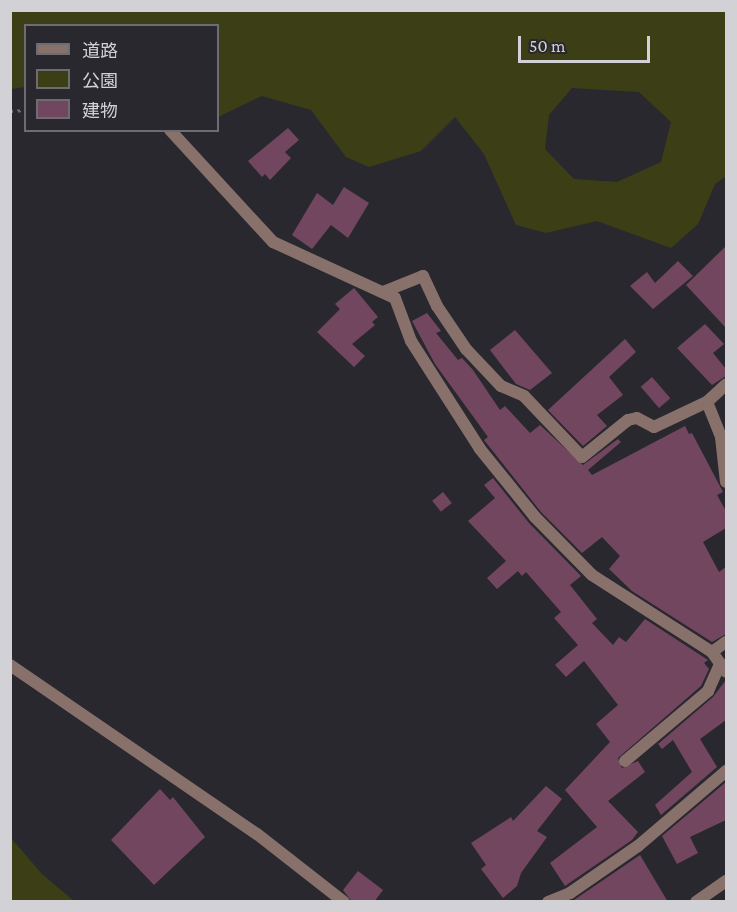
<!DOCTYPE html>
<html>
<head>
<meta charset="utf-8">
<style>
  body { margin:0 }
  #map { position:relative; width:737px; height:912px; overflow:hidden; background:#29282f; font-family:"Crimson Pro","Noto Sans JP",serif }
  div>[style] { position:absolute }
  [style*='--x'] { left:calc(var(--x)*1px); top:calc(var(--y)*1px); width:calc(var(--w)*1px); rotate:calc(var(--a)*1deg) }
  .green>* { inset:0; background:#3c3f16 }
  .building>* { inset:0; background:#734660; transform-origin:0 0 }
  .path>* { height:3px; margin-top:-1.5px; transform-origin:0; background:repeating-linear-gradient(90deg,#6e6d73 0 3px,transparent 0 7.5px) }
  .minor>* { height:12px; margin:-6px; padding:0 6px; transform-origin:6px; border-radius:6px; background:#89716b }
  span { translate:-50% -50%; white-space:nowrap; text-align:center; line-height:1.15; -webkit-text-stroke:6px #29282f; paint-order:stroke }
  .frame { position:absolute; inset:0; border:12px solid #d2d1d6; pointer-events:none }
  .legend { position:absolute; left:24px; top:24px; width:195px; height:108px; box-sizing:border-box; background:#29282f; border:2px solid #6d6c72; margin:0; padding:8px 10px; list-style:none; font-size:18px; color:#d2d1d6 }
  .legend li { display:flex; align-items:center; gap:12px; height:30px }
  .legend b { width:30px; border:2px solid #6d6c72 }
  .scale { position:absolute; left:518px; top:36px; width:132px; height:27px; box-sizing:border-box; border:3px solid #d2d1d6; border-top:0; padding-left:8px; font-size:18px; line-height:21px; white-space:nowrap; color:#d2d1d6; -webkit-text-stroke:4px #29282f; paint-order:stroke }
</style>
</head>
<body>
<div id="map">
  <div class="green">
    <div style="clip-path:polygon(evenodd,10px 11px,726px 11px,726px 176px,715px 184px,698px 224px,671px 248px,597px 221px,546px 233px,516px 225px,484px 154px,455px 117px,421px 151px,369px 167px,346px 157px,311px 110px,262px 96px,218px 117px,218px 26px,26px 26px,25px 87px,11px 89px,10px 11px,572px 88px,639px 92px,671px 122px,661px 162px,617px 182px,574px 179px,545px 149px,549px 115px,572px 88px)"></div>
    <div style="clip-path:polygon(11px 838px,42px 874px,74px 901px,11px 901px)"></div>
  </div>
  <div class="building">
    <div style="clip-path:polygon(288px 128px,299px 140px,285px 152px,291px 158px,270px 180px,265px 174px,262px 177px,248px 161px)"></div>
    <div style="clip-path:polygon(344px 187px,369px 203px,348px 238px,331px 225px,312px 249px,292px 235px,317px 193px,333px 205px)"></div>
    <div style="clip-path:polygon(726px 246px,726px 328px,686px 285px)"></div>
    <div style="clip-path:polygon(678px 261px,693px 276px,653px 309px,630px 286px,647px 272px,655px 283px)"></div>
    <div style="clip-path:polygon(354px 288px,378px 317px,372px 322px,375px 325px,352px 344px,365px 356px,354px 367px,317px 332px,340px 309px,335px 304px)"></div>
    <div style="clip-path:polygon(427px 313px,441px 331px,436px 333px,458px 360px,462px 358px,473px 370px,500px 410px,505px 406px,530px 433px,540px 425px,583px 465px,618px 439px,621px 442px,588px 470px,592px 475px,685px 426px,689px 434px,692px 433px,723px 492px,717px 495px,726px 511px,726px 528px,703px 542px,719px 572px,726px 567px,726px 634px,712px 642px,632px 591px,609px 569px,620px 556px,602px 537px,582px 553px,541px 512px,484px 440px,488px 437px,435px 364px,412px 321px)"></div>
    <div style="clip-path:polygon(705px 324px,724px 344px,713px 353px,726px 369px,726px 376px,712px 385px,677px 348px)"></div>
    <div style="clip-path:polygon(515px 330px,552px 373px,530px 390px,516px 384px,490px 350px)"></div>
    <div style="clip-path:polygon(625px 339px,636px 352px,609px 377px,623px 395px,597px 415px,607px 426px,583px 446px,548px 410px)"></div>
    <div style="left:652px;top:377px;width:28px;height:15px;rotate:49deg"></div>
    <div style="clip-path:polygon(493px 478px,529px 523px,581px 576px,570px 585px,597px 619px,592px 623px,613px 645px,619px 637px,626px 642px,645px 619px,708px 660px,704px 663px,709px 669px,701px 686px,618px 758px,622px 768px,638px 761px,645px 772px,608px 801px,638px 832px,632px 840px,565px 886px,550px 863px,597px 827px,565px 790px,610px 742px,596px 724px,618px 705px,584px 661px,566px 677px,555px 665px,578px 645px,554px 618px,561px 612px,526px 572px,522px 576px,518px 571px,497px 589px,487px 578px,506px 561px,468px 521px,495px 498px,484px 485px)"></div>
    <div style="left:443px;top:492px;width:14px;height:14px;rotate:51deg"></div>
    <div style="clip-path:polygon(726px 680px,726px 720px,700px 739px,717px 767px,661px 815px,655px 805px,692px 772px,673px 740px,662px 749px,658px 744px,713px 697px)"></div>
    <div style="clip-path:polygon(726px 782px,726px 820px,690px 837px,698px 853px,677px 864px,662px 836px)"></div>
    <div style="clip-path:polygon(546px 786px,562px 799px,537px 831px,547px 837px,521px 873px,517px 886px,503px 898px,481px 869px,486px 865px,471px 843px,511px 817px,513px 821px)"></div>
    <div style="clip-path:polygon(160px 789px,170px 800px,173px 797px,205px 837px,154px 885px,111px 840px)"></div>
    <div style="clip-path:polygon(640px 855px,668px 902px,575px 902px,574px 900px)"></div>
    <div style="clip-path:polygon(358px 871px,383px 890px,374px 902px,352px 902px,343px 890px)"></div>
  </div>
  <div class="path">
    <div style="--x:10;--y:111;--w:16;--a:-4"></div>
  </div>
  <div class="minor">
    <div style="--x:170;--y:130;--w:152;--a:47.4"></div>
    <div style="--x:273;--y:242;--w:134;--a:24.7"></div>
    <div style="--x:395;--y:298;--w:46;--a:69.6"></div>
    <div style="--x:411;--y:341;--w:128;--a:57.4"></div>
    <div style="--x:480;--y:449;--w:87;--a:51"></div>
    <div style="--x:535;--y:517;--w:81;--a:45.5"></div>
    <div style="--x:592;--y:575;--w:143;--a:32.7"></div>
    <div style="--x:712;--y:652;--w:24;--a:55"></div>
    <div style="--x:383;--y:292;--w:43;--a:-21.8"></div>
    <div style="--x:423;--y:276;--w:33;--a:65"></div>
    <div style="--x:437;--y:306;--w:52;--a:56"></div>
    <div style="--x:466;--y:349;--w:51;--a:46.6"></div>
    <div style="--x:501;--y:386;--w:25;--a:23"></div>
    <div style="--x:524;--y:396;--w:84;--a:46.4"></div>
    <div style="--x:582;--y:457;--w:59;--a:-38.8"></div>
    <div style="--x:628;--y:420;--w:9;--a:-13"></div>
    <div style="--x:637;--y:418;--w:19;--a:28"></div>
    <div style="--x:654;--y:427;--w:59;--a:-25.3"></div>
    <div style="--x:707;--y:402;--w:26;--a:-43"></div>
    <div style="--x:707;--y:402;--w:38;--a:68"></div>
    <div style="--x:721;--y:437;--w:45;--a:83.7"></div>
    <div style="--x:712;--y:652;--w:17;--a:-36"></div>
    <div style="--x:10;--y:665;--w:299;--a:34.4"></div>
    <div style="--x:257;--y:834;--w:110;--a:38"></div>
    <div style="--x:625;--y:761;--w:109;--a:-40.1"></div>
    <div style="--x:708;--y:691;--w:30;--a:-66"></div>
    <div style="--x:548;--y:902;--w:24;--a:-22"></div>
    <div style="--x:570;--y:893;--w:83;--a:-34.7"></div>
    <div style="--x:638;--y:846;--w:116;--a:-40.4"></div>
    <div style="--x:696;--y:902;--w:37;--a:-35"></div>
  </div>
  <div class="frame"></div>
  <ul class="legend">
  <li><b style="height:8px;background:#89716b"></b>道路</li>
  <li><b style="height:16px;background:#3c3f16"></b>公園</li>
  <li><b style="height:16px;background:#734660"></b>建物</li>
  </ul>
  <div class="scale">50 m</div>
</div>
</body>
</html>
